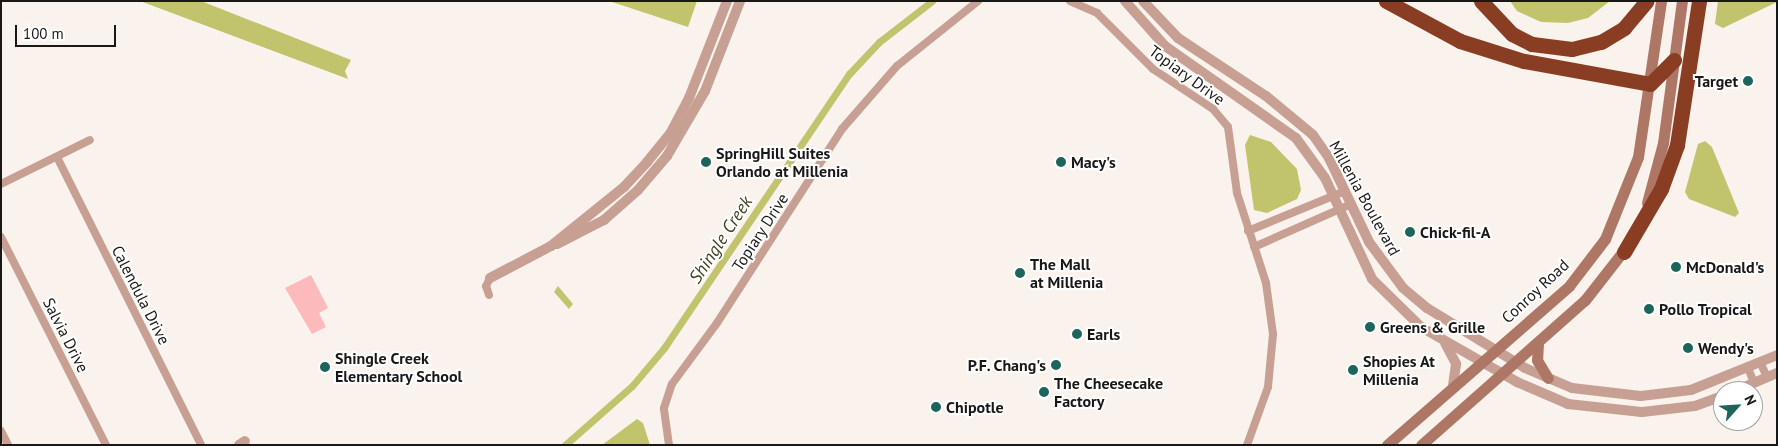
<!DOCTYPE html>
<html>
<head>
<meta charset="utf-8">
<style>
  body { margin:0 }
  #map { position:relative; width:1778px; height:446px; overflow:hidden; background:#faf3ed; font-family:"PT Sans",sans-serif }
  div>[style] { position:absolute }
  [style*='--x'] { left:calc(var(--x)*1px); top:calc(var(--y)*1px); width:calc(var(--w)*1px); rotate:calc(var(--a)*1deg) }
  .green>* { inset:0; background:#fcbabd }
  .water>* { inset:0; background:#c1c46d }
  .canal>* { height:7px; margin:-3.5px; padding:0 3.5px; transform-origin:3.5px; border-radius:3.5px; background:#c1c46d }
  .minor>* { height:8px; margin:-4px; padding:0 4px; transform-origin:4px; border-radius:4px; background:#c7a093 }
  .tertiary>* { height:10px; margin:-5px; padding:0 5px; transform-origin:5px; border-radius:5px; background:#c7a093 }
  .secondary>* { height:11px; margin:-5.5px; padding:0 5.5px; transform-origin:5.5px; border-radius:5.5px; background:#ae7765 }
  .motorway>* { height:15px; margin:-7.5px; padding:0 7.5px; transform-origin:7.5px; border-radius:7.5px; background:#893e24 }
  .dots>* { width:14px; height:14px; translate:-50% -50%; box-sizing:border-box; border:2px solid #fff; border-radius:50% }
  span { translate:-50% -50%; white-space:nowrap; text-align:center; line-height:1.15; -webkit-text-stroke:4px #fff; paint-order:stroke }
  .street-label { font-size:16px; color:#1a1816 }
  .poi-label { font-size:16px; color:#1a1816; font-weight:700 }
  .right { translate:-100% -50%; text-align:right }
  .left { translate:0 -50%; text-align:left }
  .water-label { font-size:18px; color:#41421d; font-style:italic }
  .frame { position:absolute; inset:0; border:2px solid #1a1816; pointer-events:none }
  .north { position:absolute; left:1713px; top:381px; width:50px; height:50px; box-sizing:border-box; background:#fff; border:1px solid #a3a3a2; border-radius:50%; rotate:64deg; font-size:14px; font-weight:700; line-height:20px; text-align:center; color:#1a1816 }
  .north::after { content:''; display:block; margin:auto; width:18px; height:22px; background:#1d655b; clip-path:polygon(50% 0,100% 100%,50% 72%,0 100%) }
  .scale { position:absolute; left:15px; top:25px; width:101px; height:22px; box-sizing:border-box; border:2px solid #1a1816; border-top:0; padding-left:6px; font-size:15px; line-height:18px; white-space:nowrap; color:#1a1816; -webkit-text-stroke:4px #fff; paint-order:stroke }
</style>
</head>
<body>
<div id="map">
  <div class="green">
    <div style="clip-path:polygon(311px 275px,328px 308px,319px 313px,326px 327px,312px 334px,285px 288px)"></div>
  </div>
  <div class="water">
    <div style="clip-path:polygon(140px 1px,201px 1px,351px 60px,345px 71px,348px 79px)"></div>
    <div style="clip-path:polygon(609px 1px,697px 1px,688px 27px)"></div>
    <div style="clip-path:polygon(1510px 1px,1610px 1px,1588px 18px,1568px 23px,1541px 22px,1517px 11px)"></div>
    <div style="clip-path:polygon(1718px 1px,1777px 1px,1777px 2px,1723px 28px,1715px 24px)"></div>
    <div style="clip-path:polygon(1250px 135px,1271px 142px,1297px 169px,1301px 190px,1297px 199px,1267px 213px,1254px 210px,1245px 145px)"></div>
    <div style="clip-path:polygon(1705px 141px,1712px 147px,1739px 213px,1735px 217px,1689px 199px,1685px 192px,1698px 144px)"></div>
    <div style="clip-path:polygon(558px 286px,573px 304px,569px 309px,554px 292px)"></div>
    <div style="clip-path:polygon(637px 419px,643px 423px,650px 445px,602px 445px)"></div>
  </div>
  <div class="canal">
    <div style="--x:565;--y:445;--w:89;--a:-41.4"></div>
    <div style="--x:632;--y:386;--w:50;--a:-49.9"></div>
    <div style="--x:664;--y:348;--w:331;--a:-56"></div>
    <div style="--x:849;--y:74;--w:44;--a:-46.8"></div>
    <div style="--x:879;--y:42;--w:67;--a:-37.7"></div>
  </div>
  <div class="minor">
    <div style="--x:1070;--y:1;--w:30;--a:24"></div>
    <div style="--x:1097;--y:13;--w:79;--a:45"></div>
    <div style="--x:1153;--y:69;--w:72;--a:33.7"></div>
    <div style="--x:1213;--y:109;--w:23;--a:50"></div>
    <div style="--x:1228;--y:127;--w:67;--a:82.2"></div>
    <div style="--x:1237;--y:193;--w:95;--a:72.1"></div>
    <div style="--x:1266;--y:283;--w:51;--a:82.2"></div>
    <div style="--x:1273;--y:334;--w:53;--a:95.4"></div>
    <div style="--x:1268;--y:387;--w:62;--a:109.9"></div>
    <div style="--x:57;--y:157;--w:322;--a:63.4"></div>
    <div style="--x:1;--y:184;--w:99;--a:-26.3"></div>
    <div style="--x:1248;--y:231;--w:105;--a:-22.4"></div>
    <div style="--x:1;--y:237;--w:233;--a:63.2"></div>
    <div style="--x:1254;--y:247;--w:106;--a:-23.9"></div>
    <div style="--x:489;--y:295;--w:9;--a:-108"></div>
    <div style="--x:486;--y:286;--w:9;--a:-63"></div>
    <div style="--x:1760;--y:362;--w:17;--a:65"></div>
    <div style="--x:1748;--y:368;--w:16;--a:68"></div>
    <div style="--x:1;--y:431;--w:16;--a:63"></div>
    <div style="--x:669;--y:445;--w:37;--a:-98"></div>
    <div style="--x:664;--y:408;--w:25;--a:-72"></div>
    <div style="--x:672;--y:384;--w:76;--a:-53.6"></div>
    <div style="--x:717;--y:323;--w:231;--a:-57.2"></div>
    <div style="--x:842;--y:129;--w:84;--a:-48.9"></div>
    <div style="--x:897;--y:66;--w:104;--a:-38.7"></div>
  </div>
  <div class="tertiary">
    <div style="--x:1125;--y:1;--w:60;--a:48.4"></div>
    <div style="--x:1165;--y:46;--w:160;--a:35.1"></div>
    <div style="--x:1296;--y:138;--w:49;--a:54.1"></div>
    <div style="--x:1325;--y:178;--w:111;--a:65"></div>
    <div style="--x:1372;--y:279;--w:69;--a:44.4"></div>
    <div style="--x:1421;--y:327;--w:111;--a:29.8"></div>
    <div style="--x:1517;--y:382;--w:56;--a:23.3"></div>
    <div style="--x:1568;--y:404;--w:74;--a:6.2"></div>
    <div style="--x:1642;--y:412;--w:53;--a:-6.5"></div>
    <div style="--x:1695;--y:406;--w:30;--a:-20"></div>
    <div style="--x:1143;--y:1;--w:51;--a:46.6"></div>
    <div style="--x:1178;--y:38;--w:105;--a:33.4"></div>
    <div style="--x:1266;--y:96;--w:61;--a:39.7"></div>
    <div style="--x:1313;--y:135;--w:28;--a:55"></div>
    <div style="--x:1329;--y:158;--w:93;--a:64.5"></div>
    <div style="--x:1369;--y:242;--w:57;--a:53.5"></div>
    <div style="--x:1403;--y:288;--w:31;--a:40"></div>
    <div style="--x:1427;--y:308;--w:115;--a:31.5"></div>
    <div style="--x:1525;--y:368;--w:51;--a:23.1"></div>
    <div style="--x:1572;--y:388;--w:69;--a:6.6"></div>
    <div style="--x:1641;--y:396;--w:50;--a:-6.8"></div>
    <div style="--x:1691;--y:390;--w:93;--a:-22.1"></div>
    <div style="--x:557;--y:244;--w:53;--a:-27.1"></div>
    <div style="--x:604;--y:220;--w:45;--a:-41.4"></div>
    <div style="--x:638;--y:190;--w:45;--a:-49.5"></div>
    <div style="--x:667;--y:156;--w:75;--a:-59.7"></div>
    <div style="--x:705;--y:91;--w:97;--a:-68.7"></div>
    <div style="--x:490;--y:278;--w:69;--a:-27.7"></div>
    <div style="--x:551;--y:246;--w:94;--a:-38.9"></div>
    <div style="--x:624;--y:187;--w:34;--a:-47"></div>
    <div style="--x:647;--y:162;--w:36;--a:-51"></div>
    <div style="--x:670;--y:134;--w:41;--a:-62.2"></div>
    <div style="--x:689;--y:98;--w:104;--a:-68.6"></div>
    <div style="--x:1445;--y:343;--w:24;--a:62"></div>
    <div style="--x:1456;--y:364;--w:21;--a:98"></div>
    <div style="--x:1735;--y:391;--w:46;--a:-23.2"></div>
    <div style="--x:239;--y:445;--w:7;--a:-34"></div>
  </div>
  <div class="secondary">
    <div style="--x:1647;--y:203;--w:62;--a:-75.1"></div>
    <div style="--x:1663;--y:143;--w:143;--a:-82.4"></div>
    <div style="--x:1538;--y:343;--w:17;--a:93"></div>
    <div style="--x:1537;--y:360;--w:21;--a:59"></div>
    <div style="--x:1387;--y:445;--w:242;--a:-41.1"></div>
    <div style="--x:1569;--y:286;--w:59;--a:-52.5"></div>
    <div style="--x:1605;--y:239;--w:88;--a:-68.1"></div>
    <div style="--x:1638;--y:157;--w:158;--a:-81.6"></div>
    <div style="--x:1421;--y:445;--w:219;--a:-41.5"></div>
    <div style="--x:1585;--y:300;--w:70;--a:-52"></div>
  </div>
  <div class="motorway">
    <div style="--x:1386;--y:1;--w:84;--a:28.4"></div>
    <div style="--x:1460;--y:41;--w:67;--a:17.4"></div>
    <div style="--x:1524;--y:61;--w:128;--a:10.3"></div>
    <div style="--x:1650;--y:84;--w:34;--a:-45"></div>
    <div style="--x:1481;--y:1;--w:45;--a:46.8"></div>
    <div style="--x:1512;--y:34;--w:22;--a:27"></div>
    <div style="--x:1532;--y:44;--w:40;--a:7.1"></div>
    <div style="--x:1572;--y:49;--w:30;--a:-14"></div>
    <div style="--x:1601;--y:42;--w:27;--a:-31"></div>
    <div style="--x:1624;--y:28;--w:35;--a:-50"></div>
    <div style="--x:1624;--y:252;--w:73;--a:-59.6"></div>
    <div style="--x:1661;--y:189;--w:47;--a:-70"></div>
    <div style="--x:1677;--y:145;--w:146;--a:-81.3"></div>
  </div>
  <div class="dots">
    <div style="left:1748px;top:81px;background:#1d655b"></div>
    <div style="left:706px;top:162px;background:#1d655b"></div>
    <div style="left:1061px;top:162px;background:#1d655b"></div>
    <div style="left:1410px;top:232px;background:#1d655b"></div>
    <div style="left:1676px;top:267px;background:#1d655b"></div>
    <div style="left:1020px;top:273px;background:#1d655b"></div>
    <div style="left:1649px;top:309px;background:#1d655b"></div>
    <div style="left:1370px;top:327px;background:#1d655b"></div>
    <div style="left:1077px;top:334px;background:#1d655b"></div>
    <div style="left:1688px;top:348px;background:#1d655b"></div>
    <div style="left:1056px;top:365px;background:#1d655b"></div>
    <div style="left:325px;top:367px;background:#1d655b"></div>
    <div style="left:1353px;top:370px;background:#1d655b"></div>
    <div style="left:1044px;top:392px;background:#1d655b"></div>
    <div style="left:936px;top:407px;background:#1d655b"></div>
  </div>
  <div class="street-label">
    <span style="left:1187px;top:75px;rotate:36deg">Topiary Drive</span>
    <span style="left:1365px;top:198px;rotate:61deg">Millenia Boulevard</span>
    <span style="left:760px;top:232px;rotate:-57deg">Topiary Drive</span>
    <span style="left:1535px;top:291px;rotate:-43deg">Conroy Road</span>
    <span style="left:141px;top:295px;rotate:63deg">Calendula Drive</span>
    <span style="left:66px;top:335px;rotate:63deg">Salvia Drive</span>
  </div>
  <div class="poi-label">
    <span class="right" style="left:1738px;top:81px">Target</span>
    <span class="left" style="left:716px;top:162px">SpringHill Suites<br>Orlando at Millenia</span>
    <span class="left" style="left:1071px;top:162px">Macy's</span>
    <span class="left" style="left:1420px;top:232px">Chick-fil-A</span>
    <span class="left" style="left:1030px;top:273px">The Mall<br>at Millenia</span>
    <span class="left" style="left:1686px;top:267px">McDonald's</span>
    <span class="left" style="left:1659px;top:309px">Pollo Tropical</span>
    <span class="left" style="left:1380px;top:327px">Greens &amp; Grille</span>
    <span class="left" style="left:1087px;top:334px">Earls</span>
    <span class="left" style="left:1698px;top:348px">Wendy's</span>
    <span class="left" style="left:335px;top:367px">Shingle Creek<br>Elementary School</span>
    <span class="left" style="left:1363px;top:370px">Shopies At<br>Millenia</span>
    <span class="right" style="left:1046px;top:365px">P.F. Chang's</span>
    <span class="left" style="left:1054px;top:392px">The Cheesecake<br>Factory</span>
    <span class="left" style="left:946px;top:407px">Chipotle</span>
  </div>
  <div class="water-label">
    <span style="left:721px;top:240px;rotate:-57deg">Shingle Creek</span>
  </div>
  <div class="frame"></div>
  <div class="north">N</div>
  <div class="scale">100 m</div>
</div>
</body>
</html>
